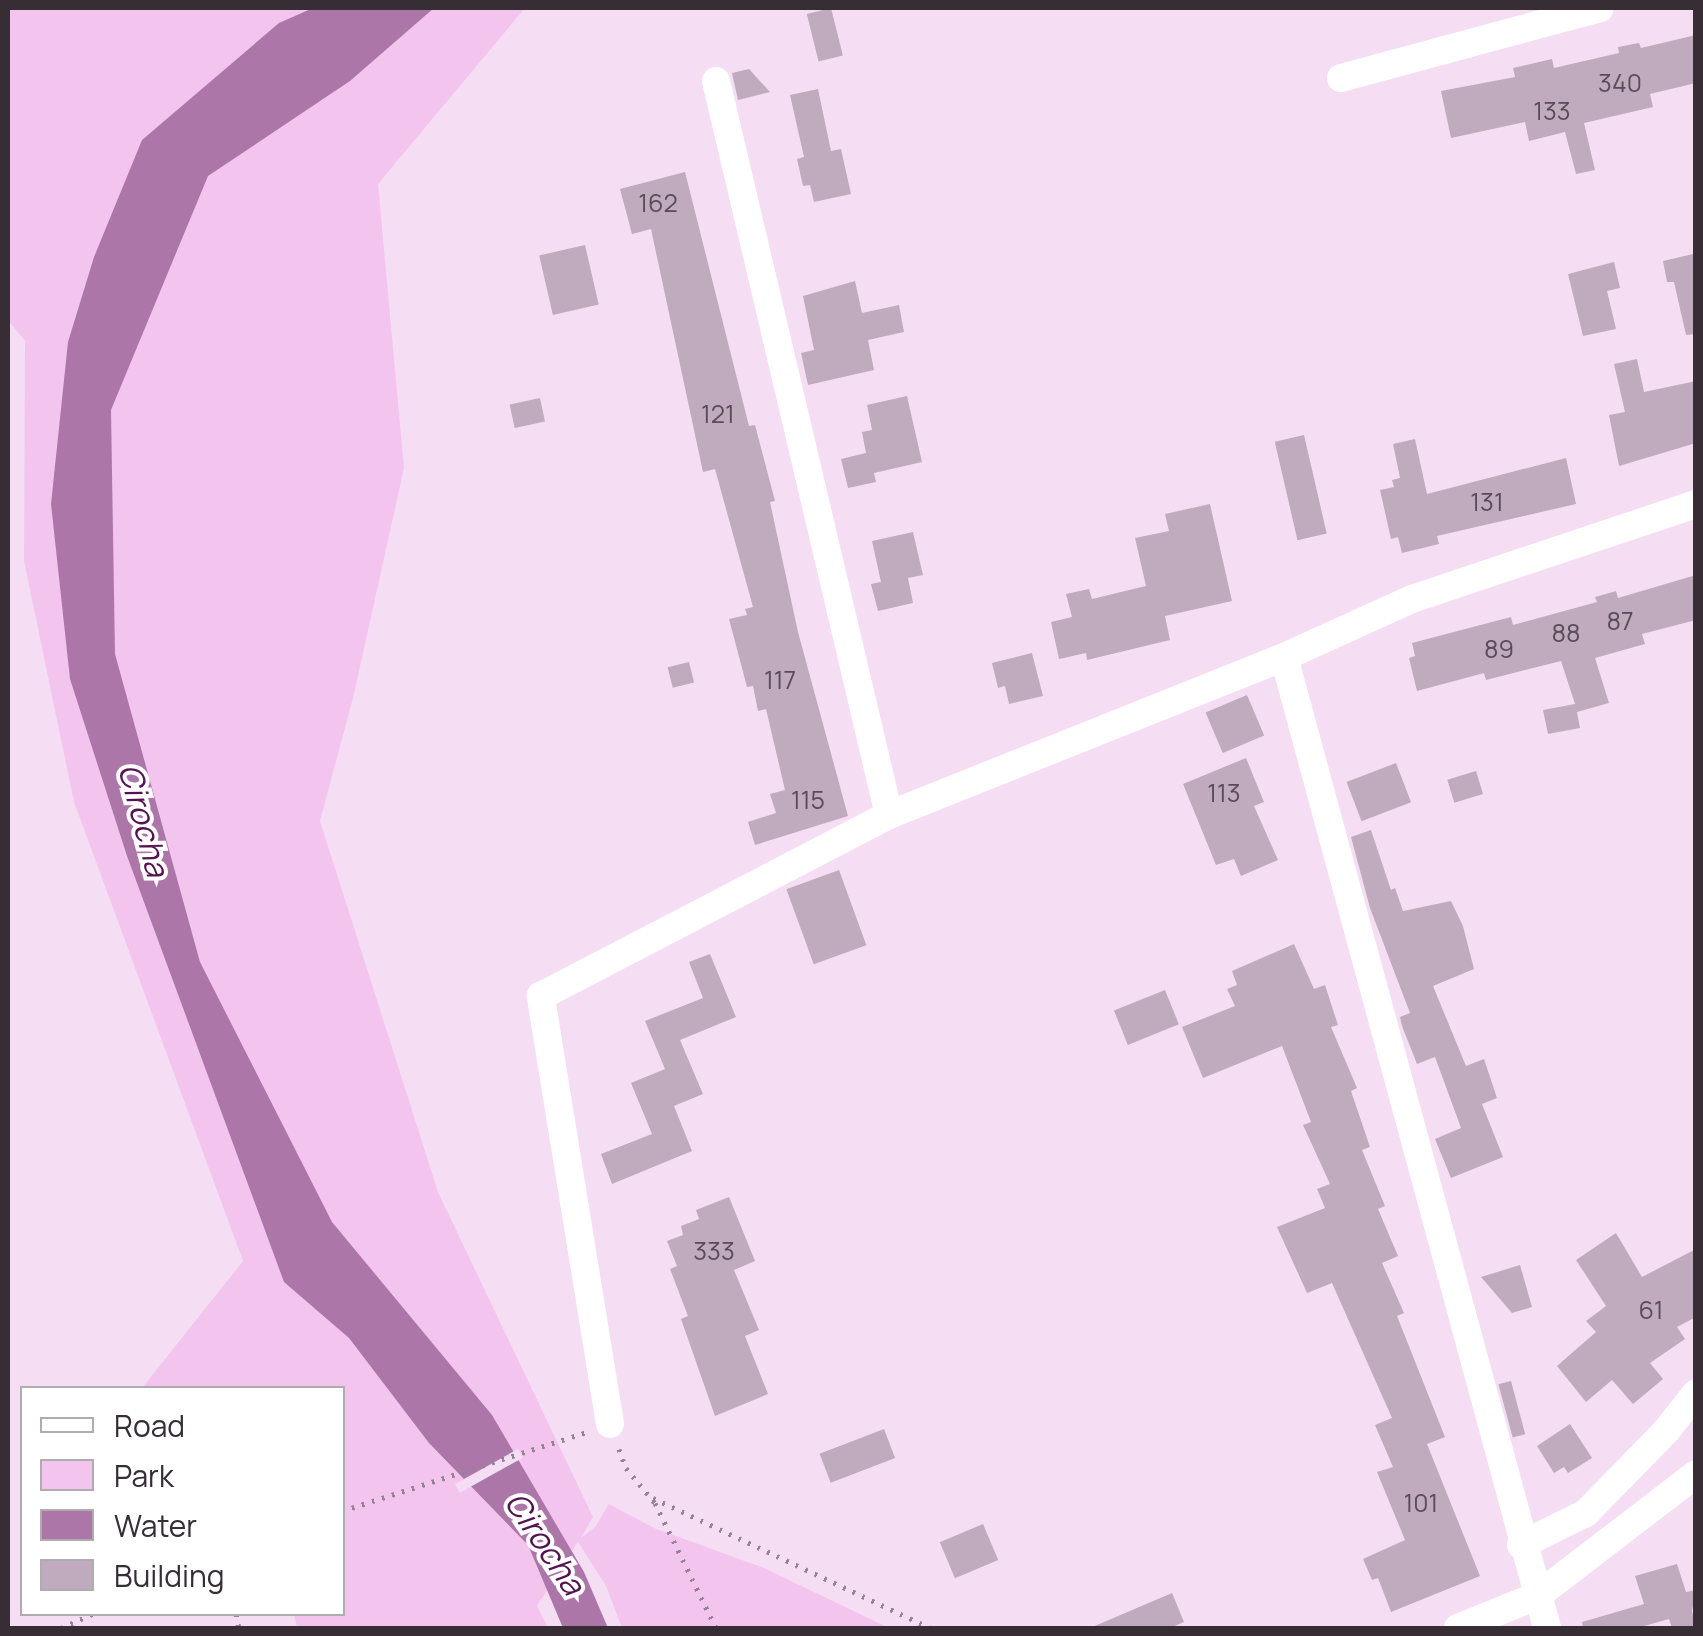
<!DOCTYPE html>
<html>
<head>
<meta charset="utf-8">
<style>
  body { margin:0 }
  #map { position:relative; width:1703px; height:1636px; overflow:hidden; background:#f5def3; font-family:Manrope,sans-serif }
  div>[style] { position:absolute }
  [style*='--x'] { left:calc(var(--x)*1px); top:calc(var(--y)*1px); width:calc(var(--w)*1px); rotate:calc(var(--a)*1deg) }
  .green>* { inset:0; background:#f3c5ee }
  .water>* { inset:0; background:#ac77a8 }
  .pier>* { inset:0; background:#f5def3; transform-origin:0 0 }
  .building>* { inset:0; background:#c0aabd; transform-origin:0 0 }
  .path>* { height:5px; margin-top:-2.5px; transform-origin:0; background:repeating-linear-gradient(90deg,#948493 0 2.5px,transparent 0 10.5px) }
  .street>* { height:28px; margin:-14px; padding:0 14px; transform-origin:14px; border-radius:14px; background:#fff }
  span { translate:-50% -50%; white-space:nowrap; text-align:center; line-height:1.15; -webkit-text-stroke:8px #fff; paint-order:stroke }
  .number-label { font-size:25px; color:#584c57 }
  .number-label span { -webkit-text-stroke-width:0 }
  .water-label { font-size:32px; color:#541251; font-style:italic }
  .frame { position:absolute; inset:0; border:10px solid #362d35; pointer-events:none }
  .legend { position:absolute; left:20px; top:1386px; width:325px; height:230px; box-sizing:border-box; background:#fff; border:2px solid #afabae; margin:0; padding:12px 18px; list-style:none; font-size:30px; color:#362d35 }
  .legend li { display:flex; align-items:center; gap:20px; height:50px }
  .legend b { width:50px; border:2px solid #afabae }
</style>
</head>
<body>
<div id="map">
  <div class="green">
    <div style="clip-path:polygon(8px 8px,525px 8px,378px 184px,404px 468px,353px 698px,320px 821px,438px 1192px,593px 1517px,581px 1538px,595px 1527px,609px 1504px,654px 1528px,764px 1568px,889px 1628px,622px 1628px,606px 1586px,578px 1542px,537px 1606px,548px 1628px,297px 1628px,294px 1614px,342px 1614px,342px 1388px,142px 1388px,243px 1261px,74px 802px,24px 561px,25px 341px,8px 320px)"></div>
  </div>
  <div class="water">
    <div style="clip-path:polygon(313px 8px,434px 8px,350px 81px,208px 176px,111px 410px,115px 654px,200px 962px,332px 1222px,492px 1415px,584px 1572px,608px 1628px,563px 1628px,528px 1545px,429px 1443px,349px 1338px,284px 1282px,127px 856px,70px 679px,51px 504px,68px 342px,94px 257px,142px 140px,279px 23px)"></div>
  </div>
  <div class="pier">
    <div style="left:518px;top:1449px;width:10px;height:72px;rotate:61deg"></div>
  </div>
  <div class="building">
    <div style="left:831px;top:8px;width:49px;height:25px;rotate:76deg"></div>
    <div style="clip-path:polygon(1696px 35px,1696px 83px,1650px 94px,1653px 107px,1584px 123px,1595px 170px,1576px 174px,1565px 132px,1529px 141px,1525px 122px,1451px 138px,1441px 91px,1515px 77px,1513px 68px,1552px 59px,1554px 68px,1619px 53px,1618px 47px,1639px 43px,1641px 48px)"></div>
    <div style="clip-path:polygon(749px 69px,770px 92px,738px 100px,732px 73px)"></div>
    <div style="clip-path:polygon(818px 89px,831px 151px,841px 149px,851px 194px,814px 202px,810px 185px,803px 186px,797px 159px,804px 157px,790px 95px)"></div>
    <div style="clip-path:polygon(685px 172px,749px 426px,755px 425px,775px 501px,770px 502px,798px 632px,848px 816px,755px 845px,748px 822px,776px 813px,770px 794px,785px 790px,766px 709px,758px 711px,753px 686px,747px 687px,729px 619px,747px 615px,745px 609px,753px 607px,715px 469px,703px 472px,651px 229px,632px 234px,620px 189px)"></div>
    <div style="left:585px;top:245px;width:61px;height:47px;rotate:77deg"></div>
    <div style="clip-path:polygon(1693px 254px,1696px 334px,1686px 335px,1674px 282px,1667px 282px,1663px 261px)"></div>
    <div style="clip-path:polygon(1614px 262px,1620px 288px,1607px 291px,1616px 329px,1583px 336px,1568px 274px)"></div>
    <div style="clip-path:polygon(855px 281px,862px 313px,899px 305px,904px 332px,868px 340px,874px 370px,808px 385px,801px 353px,814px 350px,803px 296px)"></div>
    <div style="clip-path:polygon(1637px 359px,1644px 392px,1696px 381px,1696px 443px,1619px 466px,1609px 415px,1625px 412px,1614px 364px)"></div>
    <div style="clip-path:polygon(907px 396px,922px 462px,874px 473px,876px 482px,848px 488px,841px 459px,866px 453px,862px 432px,872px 430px,867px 405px)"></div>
    <div style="left:540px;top:398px;width:24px;height:31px;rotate:78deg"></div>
    <div style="left:1304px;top:435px;width:101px;height:30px;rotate:77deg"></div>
    <div style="clip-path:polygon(1415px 439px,1427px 494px,1566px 458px,1576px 504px,1437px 536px,1439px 544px,1402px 553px,1398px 537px,1391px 539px,1380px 490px,1394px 487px,1392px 480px,1400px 478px,1393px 444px)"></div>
    <div style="clip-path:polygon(1210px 504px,1232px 601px,1165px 616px,1170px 640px,1087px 660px,1086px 653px,1059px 659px,1051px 622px,1072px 617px,1066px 594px,1089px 589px,1092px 599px,1146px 586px,1135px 538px,1169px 531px,1165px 514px)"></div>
    <div style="clip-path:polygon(913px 532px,923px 575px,908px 578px,913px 603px,878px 611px,871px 584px,881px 582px,872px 541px)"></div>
    <div style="clip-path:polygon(1696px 575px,1696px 620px,1642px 634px,1645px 644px,1595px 658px,1609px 703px,1577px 712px,1580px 728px,1548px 734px,1543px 710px,1575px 704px,1561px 661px,1486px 680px,1484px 673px,1417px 691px,1409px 658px,1415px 656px,1412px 643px,1511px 617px,1513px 625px,1597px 602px,1595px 597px,1616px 591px,1618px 598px)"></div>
    <div style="clip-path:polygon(1032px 653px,1043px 696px,1009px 704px,1005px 686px,998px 688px,992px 663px)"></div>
    <div style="left:689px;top:662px;width:21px;height:22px;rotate:76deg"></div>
    <div style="left:1247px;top:695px;width:44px;height:45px;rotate:67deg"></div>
    <div style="clip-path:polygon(1246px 758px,1264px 802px,1254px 806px,1278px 860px,1241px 876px,1234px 859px,1216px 865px,1183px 784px)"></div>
    <div style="left:1396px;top:763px;width:42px;height:53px;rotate:69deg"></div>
    <div style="left:1476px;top:771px;width:24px;height:30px;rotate:73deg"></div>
    <div style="clip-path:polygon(1371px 830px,1391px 890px,1395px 888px,1403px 911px,1451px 901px,1463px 926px,1474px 969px,1433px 986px,1466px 1066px,1484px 1059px,1497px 1098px,1482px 1104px,1503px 1157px,1451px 1178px,1435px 1139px,1461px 1128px,1435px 1057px,1417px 1064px,1402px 1026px,1400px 1017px,1410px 1013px,1370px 908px,1351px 837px)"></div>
    <div style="left:839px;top:870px;width:80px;height:56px;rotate:70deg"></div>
    <div style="clip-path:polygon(1294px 944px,1314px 989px,1325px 985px,1338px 1025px,1331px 1027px,1357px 1088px,1351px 1091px,1370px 1147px,1362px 1150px,1385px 1206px,1378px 1209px,1398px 1256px,1382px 1263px,1404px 1313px,1397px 1316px,1445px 1437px,1427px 1444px,1480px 1576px,1391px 1612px,1378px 1578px,1372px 1580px,1363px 1559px,1405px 1540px,1377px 1472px,1393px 1467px,1375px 1425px,1392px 1418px,1332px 1283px,1307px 1293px,1277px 1227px,1325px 1208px,1317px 1189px,1330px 1184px,1303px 1125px,1311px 1122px,1282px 1046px,1203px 1078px,1182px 1027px,1235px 1006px,1227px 989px,1237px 985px,1232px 971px)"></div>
    <div style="clip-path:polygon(710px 954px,736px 1017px,680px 1040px,703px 1094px,674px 1106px,692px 1151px,612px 1184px,601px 1154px,652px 1134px,631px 1083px,665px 1069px,645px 1021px,703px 998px,689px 962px)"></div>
    <div style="left:1165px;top:990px;width:37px;height:55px;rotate:68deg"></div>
    <div style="clip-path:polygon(729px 1197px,755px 1261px,734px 1270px,759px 1330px,745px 1336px,768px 1394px,715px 1416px,681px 1319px,688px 1316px,670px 1269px,677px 1266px,667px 1241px,683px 1235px,681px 1226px,699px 1219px,696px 1210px)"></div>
    <div style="clip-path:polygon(1616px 1233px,1642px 1277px,1696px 1249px,1696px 1317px,1677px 1327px,1685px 1339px,1650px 1363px,1663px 1379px,1633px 1404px,1612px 1380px,1586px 1402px,1557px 1366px,1596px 1332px,1586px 1321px,1606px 1306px,1576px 1260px)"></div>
    <div style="clip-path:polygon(1520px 1265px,1532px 1307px,1512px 1313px,1481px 1277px)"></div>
    <div style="left:1511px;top:1381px;width:55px;height:13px;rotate:75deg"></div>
    <div style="clip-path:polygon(1570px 1424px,1592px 1458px,1568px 1473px,1564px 1467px,1554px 1473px,1537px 1446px)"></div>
    <div style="left:884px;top:1429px;width:31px;height:69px;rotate:69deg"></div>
    <div style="left:983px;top:1524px;width:39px;height:47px;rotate:67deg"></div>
    <div style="clip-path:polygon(1677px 1564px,1686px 1592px,1696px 1590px,1692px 1611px,1696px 1628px,1672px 1628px,1669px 1619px,1637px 1628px,1583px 1628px,1582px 1622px,1644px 1604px,1635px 1576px)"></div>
    <div style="clip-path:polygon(1172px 1593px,1184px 1622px,1170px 1628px,1090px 1628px)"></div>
  </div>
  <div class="path">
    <div style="--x:619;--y:1449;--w:20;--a:70"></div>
    <div style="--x:626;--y:1468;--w:45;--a:50.4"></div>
    <div style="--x:655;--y:1503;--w:139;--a:64"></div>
    <div style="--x:653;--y:1498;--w:307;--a:25.1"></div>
    <div style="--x:342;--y:1511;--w:257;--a:-17.9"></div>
    <div style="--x:236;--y:1614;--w:14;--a:78"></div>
    <div style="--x:61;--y:1628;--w:35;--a:-24"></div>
  </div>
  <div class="street">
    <div style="--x:1341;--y:78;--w:268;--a:-15.1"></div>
    <div style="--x:716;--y:81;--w:754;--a:76.74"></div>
    <div style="--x:1284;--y:657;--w:1006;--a:74.84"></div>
    <div style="--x:610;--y:1424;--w:434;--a:-99.2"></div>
    <div style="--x:541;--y:996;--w:392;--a:-27.5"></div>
    <div style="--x:889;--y:815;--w:425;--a:-21.8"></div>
    <div style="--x:1284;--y:657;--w:141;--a:-24.4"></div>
    <div style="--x:1412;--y:599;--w:299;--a:-18.5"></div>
    <div style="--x:1521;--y:1545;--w:72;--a:-26.2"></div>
    <div style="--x:1586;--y:1513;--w:115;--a:-45.7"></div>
    <div style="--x:1666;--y:1431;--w:48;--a:-51.7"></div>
    <div style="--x:1458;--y:1628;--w:85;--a:-22.1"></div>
    <div style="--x:1537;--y:1596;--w:200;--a:-37.5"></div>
  </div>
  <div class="number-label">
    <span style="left:1620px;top:83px">340</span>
    <span style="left:1552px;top:111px">133</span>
    <span style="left:658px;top:203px">162</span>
    <span style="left:718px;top:414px">121</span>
    <span style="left:1487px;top:502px">131</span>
    <span style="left:1620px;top:621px">87</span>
    <span style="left:1566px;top:633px">88</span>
    <span style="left:1499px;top:649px">89</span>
    <span style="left:780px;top:680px">117</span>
    <span style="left:1224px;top:793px">113</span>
    <span style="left:808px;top:800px">115</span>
    <span style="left:714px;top:1251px">333</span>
    <span style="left:1651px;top:1310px">61</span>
    <span style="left:1421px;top:1503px">101</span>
  </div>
  <div class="water-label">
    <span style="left:144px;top:820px;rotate:75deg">Cirocha</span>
    <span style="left:545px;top:1543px;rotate:56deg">Cirocha</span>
  </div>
  <div class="frame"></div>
  <ul class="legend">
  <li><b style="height:12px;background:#fff"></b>Road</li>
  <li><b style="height:28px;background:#f3c5ee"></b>Park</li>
  <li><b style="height:28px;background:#ac77a8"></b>Water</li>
  <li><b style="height:28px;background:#c0aabd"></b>Building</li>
  </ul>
</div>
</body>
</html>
